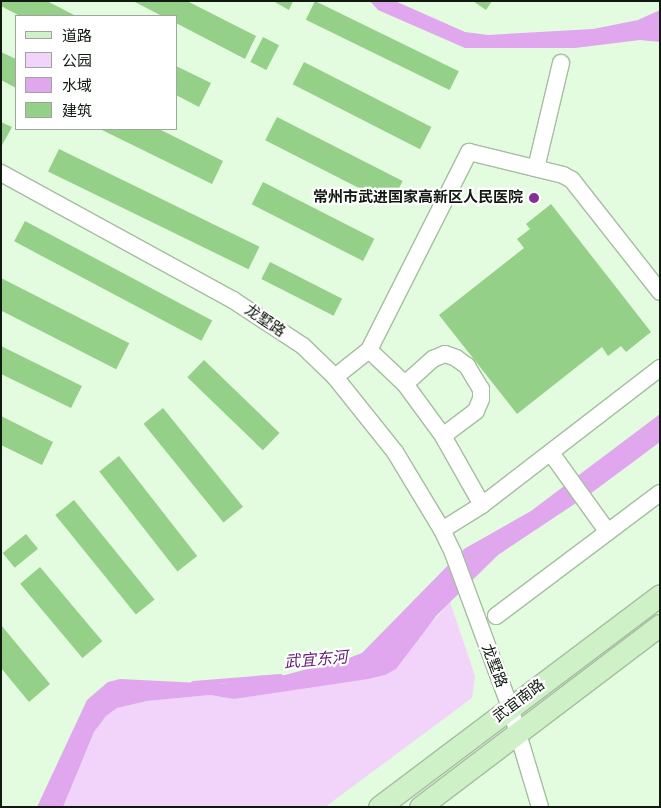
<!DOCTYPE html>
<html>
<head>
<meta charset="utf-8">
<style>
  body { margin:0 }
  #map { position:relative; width:661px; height:808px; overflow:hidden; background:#e3fbde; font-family:"Zilla Slab","Noto Sans SC",serif }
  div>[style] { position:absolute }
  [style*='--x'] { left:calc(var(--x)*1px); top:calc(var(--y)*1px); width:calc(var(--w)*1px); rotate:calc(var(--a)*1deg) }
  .green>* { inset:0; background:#f2d4fa }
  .water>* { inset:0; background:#e0a7ef }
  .stream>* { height:4.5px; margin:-2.25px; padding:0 2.25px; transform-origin:2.25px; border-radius:2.25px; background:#e0a7ef }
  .building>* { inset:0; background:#94d088; transform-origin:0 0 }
  .roads { filter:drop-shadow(1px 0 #a6bda1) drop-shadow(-1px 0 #a6bda1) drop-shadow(0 1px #a6bda1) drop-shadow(0 -1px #a6bda1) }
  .minor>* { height:16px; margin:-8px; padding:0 8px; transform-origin:8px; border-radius:8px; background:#fff }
  .major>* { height:21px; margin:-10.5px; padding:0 10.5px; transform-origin:10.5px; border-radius:10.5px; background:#cff1c8 }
  .dots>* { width:14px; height:14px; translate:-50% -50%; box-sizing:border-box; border:2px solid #fff; border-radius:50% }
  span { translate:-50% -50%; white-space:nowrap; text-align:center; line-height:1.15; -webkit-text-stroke:4.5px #fff; paint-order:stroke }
  .poi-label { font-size:15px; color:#111a10; font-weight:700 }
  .right { translate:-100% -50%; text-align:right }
  .street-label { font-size:15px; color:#111a10 }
  .water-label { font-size:16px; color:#642175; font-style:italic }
  .frame { position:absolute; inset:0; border:2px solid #111a10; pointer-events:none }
  .legend { position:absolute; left:15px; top:15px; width:162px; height:115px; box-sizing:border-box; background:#fff; border:1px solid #a0a39f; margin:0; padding:6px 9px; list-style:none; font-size:15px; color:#111a10 }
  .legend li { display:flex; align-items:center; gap:10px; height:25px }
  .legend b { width:25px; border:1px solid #a0a39f }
</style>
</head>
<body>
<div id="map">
  <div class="green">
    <div style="clip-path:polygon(450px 602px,475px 676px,472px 698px,325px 807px,63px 807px,94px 732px,106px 716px,117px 708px,147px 701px,210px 695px,234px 699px,385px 675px)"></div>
  </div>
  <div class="water">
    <div style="clip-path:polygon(370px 1px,395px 1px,465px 32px,488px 35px,593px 29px,638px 20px,660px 10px,660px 42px,640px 40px,575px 48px,465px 48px,378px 10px)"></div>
    <div style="clip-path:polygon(660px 414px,660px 442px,594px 491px,498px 555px,437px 615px,396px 669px,385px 675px,368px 679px,234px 699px,210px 695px,147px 701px,117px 708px,106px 716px,94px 732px,63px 807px,37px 807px,87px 700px,108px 682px,120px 679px,221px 684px,285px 675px,349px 658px,362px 653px,464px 549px,531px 511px)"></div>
  </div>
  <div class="stream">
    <div style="--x:193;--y:683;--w:87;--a:-4.6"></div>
  </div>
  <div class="building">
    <div style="clip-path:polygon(1px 1px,47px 1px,76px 16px,20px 16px,1px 6px)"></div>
    <div style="clip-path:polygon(133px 1px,187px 1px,256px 36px,245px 59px,176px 23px,176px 16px,162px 16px)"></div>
    <div style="clip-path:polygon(273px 1px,293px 1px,289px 10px)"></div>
    <div style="left:315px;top:1px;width:160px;height:21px;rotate:26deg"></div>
    <div style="clip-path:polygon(473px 1px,492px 1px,486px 10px)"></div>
    <div style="left:263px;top:37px;width:18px;height:28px;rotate:27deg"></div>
    <div style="clip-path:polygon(1px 52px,16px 59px,16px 88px,1px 80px)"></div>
    <div style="left:304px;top:62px;width:143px;height:25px;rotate:27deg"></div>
    <div style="clip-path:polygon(176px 66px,211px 83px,199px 107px,176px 95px)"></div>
    <div style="left:277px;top:117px;width:141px;height:26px;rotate:27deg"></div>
    <div style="clip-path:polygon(1px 122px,12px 127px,1px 147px)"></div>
    <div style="clip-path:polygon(100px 129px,159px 129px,223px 161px,212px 184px)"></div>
    <div style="left:59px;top:149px;width:223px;height:25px;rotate:26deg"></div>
    <div style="left:263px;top:182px;width:125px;height:25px;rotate:27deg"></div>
    <div style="clip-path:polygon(551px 204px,651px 332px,626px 352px,621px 346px,608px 356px,602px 347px,517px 414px,439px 315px,524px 248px,517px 239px,530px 229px,526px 224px)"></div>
    <div style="left:25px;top:221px;width:212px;height:23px;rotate:28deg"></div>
    <div style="left:270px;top:262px;width:81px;height:19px;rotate:27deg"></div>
    <div style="left:1px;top:278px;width:144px;height:29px;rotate:27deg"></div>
    <div style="clip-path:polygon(1px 346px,82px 386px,71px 408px,1px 374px)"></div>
    <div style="left:204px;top:360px;width:105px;height:24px;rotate:44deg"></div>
    <div style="left:163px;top:408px;width:127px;height:25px;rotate:51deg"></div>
    <div style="clip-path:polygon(1px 416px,53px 442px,42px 465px,1px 445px)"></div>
    <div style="left:119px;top:456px;width:127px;height:25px;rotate:52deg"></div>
    <div style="left:74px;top:500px;width:128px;height:24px;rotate:51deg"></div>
    <div style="left:26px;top:534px;width:19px;height:30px;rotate:51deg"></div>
    <div style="left:40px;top:567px;width:97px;height:26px;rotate:50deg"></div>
    <div style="clip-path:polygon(1px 625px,50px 684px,29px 702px,1px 668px)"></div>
  </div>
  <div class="roads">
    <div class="minor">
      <div style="--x:536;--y:168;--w:108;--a:-76.6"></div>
      <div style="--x:1;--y:173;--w:264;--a:28.7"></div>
      <div style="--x:233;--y:300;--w:84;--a:33.3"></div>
      <div style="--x:303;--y:346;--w:45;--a:44.1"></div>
      <div style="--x:335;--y:377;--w:96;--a:51.3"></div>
      <div style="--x:395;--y:452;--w:91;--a:58.9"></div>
      <div style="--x:442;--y:530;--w:25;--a:64"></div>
      <div style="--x:453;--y:553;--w:164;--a:69.7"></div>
      <div style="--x:510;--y:707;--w:104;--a:73.3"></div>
      <div style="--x:369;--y:350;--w:50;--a:43.4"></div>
      <div style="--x:405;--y:384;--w:64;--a:53.8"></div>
      <div style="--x:443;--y:436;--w:79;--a:60.5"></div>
      <div style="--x:335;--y:377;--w:43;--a:-38.5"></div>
      <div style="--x:369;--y:350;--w:222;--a:-63.2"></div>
      <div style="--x:469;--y:152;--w:97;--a:13.7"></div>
      <div style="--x:563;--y:175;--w:10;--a:29"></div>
      <div style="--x:572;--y:180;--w:142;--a:51.8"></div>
      <div style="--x:405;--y:384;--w:38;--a:-42"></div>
      <div style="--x:433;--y:359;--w:13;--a:-23"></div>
      <div style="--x:445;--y:354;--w:12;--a:20"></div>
      <div style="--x:456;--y:358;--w:14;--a:36"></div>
      <div style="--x:467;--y:366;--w:27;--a:59"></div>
      <div style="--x:481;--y:389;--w:10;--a:90"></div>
      <div style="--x:481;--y:399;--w:13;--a:113"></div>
      <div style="--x:476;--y:411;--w:41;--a:142.9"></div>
      <div style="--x:551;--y:453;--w:96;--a:54.3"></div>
      <div style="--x:442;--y:530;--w:47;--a:-32"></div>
      <div style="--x:482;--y:505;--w:225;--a:-37.6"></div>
      <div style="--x:496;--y:616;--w:205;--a:-36.9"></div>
    </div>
    <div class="major">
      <div style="--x:379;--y:807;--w:352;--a:-37"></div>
      <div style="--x:420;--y:807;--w:301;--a:-37.2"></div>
    </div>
  </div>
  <div class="dots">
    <div style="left:534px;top:198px;background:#852d9a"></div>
  </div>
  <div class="poi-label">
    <span class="right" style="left:523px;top:198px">常州市武进国家高新区人民医院</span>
  </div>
  <div class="street-label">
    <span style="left:265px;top:321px;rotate:34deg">龙墅路</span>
    <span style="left:494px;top:666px;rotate:69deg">龙墅路</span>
    <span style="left:519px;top:701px;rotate:-37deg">武宜南路</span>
  </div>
  <div class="water-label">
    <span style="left:316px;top:660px;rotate:-5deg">武宜东河</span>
  </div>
  <div class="frame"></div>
  <ul class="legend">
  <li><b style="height:6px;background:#cff1c8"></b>道路</li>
  <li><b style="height:14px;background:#f2d4fa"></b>公园</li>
  <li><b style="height:14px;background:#e0a7ef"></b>水域</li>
  <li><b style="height:14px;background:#94d088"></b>建筑</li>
  </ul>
</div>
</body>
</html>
